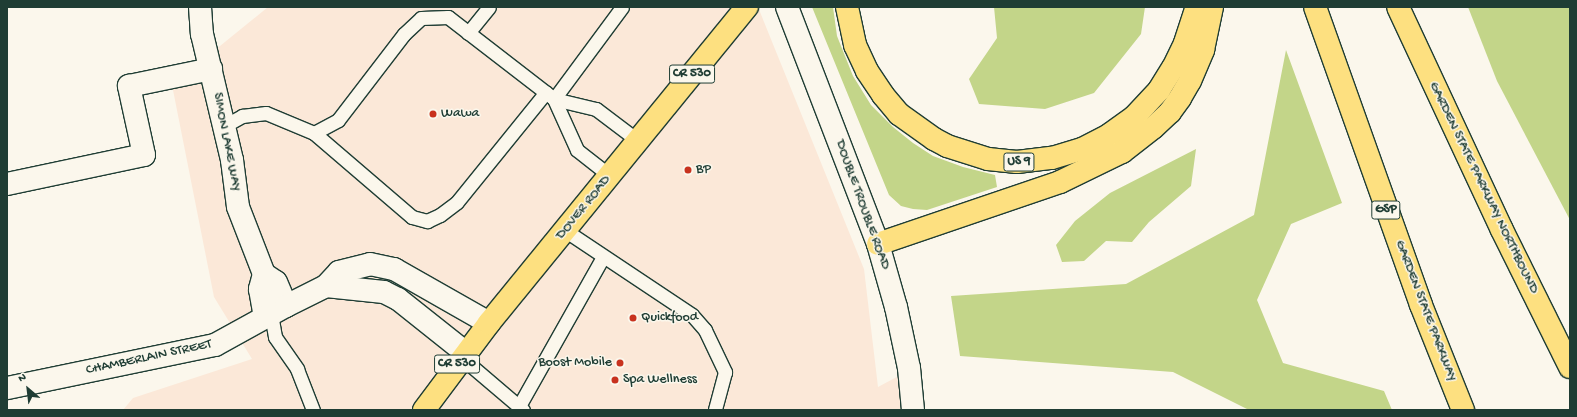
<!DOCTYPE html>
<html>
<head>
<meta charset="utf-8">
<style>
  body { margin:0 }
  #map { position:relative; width:1577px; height:417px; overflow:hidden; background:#fbf7ec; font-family:"Gochi Hand",sans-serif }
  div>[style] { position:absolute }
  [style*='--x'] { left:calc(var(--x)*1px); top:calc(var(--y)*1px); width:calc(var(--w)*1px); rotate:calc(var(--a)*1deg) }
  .built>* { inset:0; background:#fbe8d8 }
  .green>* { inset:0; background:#c3d589 }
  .roads { filter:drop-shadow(1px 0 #1f3d34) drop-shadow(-1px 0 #1f3d34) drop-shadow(0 1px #1f3d34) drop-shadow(0 -1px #1f3d34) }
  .service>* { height:13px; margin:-6.5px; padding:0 6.5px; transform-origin:6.5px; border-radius:6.5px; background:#fbf7ec }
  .minor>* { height:22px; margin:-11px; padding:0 11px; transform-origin:11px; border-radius:11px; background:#fbf7ec }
  .secondary>* { height:22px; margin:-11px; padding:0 11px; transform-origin:11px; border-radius:11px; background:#fbf7ec }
  .primary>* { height:22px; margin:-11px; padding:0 11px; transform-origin:11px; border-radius:11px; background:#fde080 }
  .motorway>* { height:22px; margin:-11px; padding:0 11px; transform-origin:11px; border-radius:11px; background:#fde080 }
  .dots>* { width:11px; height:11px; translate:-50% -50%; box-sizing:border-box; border:2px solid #fbf7ec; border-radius:50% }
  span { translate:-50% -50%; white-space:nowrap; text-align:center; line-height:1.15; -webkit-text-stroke:3px #fbf7ec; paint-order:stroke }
  .shield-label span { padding:1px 3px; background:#fbf7ec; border:1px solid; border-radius:3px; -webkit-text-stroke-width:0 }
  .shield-label { font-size:13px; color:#1f3d34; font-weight:700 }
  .poi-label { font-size:14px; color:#1f3d34 }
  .left { translate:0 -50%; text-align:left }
  .right { translate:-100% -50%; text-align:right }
  .street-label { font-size:14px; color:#1f3d34 }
  .frame { position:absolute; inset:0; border:8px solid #1f3d34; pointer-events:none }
  .north { position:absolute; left:8px; top:369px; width:40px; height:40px; -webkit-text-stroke:3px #fbf7ec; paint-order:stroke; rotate:332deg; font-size:11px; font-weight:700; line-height:16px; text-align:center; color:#1f3d34 }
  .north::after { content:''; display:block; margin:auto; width:14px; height:18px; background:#1f3d34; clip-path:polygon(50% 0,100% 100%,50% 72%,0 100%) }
</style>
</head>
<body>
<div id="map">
  <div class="built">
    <div style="clip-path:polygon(268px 7px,758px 7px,864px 269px,878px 387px,921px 364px,924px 410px,123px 410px,133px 398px,252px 359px,214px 297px,172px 85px)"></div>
  </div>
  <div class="green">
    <div style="clip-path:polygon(812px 7px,833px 7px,837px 36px,853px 76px,871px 105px,893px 127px,913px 143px,933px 156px,963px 167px,995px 175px,997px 187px,927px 210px,913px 209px,901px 206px,889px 195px)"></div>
    <div style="clip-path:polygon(994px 7px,1145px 7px,1141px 34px,1094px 93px,1045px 109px,979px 104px,969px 79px,997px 38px)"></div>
    <div style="clip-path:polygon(1468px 7px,1570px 7px,1570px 220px,1497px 81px)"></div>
    <div style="clip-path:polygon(1286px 50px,1342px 203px,1291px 224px,1257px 300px,1283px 363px,1384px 391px,1392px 410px,1249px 410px,1173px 372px,960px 356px,951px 296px,1126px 284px,1254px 215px)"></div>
    <div style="clip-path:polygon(1196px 149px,1191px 186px,1149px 222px,1132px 242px,1106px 241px,1084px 261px,1062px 262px,1056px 245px,1075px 221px,1110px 193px)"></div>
  </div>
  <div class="roads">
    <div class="service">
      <div style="--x:468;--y:33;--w:33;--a:-51"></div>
      <div style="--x:554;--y:99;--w:114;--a:-53.5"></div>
      <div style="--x:554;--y:99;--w:56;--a:65.7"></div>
      <div style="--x:577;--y:150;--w:42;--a:38.2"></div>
      <div style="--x:224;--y:126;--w:21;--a:-29"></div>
      <div style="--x:242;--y:116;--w:24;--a:-7"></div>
      <div style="--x:266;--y:113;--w:52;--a:22.6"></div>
      <div style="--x:314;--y:133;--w:27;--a:-28"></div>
      <div style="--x:338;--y:120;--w:108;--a:-52.5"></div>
      <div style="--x:404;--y:34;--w:23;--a:-43"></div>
      <div style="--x:421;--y:18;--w:27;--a:-2"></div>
      <div style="--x:448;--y:17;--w:134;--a:37.7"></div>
      <div style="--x:554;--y:99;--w:43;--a:13.4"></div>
      <div style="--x:596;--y:109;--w:51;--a:37.1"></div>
      <div style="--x:314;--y:133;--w:129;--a:40.6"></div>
      <div style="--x:412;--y:217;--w:16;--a:15"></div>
      <div style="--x:427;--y:221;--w:14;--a:-25"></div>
      <div style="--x:440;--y:215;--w:21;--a:-37"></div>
      <div style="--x:457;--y:202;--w:141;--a:-51"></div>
      <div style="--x:566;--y:231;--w:151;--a:33.7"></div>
      <div style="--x:692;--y:315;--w:20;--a:49"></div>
      <div style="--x:705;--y:330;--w:47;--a:64.5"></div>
      <div style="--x:725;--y:372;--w:39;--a:105"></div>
      <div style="--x:271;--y:314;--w:23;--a:80"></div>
      <div style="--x:275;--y:337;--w:39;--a:55"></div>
      <div style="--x:297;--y:369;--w:44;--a:68.7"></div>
      <div style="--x:462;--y:358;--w:80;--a:40.4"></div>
      <div style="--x:519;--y:406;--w:171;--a:-60.6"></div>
    </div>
    <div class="minor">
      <div style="--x:200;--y:7;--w:27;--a:86"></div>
      <div style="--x:202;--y:34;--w:130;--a:76.6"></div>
      <div style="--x:232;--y:160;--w:47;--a:82.7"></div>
      <div style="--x:238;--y:207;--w:72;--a:68.8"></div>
      <div style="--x:264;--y:274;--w:14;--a:34"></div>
      <div style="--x:276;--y:282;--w:26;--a:67"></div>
      <div style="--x:7;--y:184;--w:140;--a:-12"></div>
      <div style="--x:144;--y:155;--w:71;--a:-102.3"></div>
      <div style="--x:129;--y:86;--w:84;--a:-11.7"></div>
      <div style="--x:264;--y:274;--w:16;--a:105"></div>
      <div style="--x:260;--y:289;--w:29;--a:80"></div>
      <div style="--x:326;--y:286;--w:58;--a:5.9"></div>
      <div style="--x:384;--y:292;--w:16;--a:27"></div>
      <div style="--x:398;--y:299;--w:87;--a:38.5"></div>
      <div style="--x:7;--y:388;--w:212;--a:-11.7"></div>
      <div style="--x:215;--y:345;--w:81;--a:-28.8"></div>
      <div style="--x:286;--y:306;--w:45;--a:-26.6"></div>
      <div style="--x:326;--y:286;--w:19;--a:-47"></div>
      <div style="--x:339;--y:272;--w:32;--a:-14"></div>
      <div style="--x:370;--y:264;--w:25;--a:12"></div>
      <div style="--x:394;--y:269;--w:109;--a:29.6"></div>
    </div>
    <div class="secondary">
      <div style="--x:787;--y:7;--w:254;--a:69"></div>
      <div style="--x:878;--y:244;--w:66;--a:74.1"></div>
      <div style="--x:896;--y:307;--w:62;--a:78"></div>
      <div style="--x:909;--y:368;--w:42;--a:84.6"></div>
    </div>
    <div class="primary">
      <div style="--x:424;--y:410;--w:109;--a:-53.2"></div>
      <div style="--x:489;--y:323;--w:408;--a:-50.8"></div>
    </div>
    <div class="motorway">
      <div style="--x:847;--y:7;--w:39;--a:78"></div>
      <div style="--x:855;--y:45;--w:29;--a:65"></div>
      <div style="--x:867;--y:71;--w:29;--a:56"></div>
      <div style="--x:883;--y:95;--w:25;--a:50"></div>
      <div style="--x:899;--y:114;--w:43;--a:35.5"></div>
      <div style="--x:934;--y:139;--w:15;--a:28"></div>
      <div style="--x:947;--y:146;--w:43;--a:17.6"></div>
      <div style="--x:988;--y:159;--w:29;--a:6"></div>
      <div style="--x:1017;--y:162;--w:35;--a:-7"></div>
      <div style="--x:1052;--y:158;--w:31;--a:-17"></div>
      <div style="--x:1082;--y:149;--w:30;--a:-27"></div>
      <div style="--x:1109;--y:135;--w:31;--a:-36"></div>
      <div style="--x:1134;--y:117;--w:37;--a:-47"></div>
      <div style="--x:1159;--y:90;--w:26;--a:-58"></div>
      <div style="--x:1173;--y:68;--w:28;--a:-64"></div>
      <div style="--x:1185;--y:43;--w:38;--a:-72"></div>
      <div style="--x:1315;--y:7;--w:316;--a:70.4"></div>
      <div style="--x:1421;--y:305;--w:113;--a:68.2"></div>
      <div style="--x:1398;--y:7;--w:246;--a:65"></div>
      <div style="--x:1502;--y:230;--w:153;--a:63.6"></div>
      <div style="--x:878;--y:244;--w:192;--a:-18.8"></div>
      <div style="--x:1060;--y:182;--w:69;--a:-25.8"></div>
      <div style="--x:1122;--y:152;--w:39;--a:-38"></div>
      <div style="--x:1153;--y:128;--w:23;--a:-43"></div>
      <div style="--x:1170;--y:112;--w:17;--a:-54"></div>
      <div style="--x:1180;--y:98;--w:20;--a:-60"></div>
      <div style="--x:1190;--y:81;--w:34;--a:-67"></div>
      <div style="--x:1203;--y:50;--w:44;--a:-78.2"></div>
    </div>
  </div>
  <div class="dots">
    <div style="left:433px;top:114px;background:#c8321e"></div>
    <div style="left:688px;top:170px;background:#c8321e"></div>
    <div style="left:633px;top:318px;background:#c8321e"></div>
    <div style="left:620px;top:363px;background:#c8321e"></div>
    <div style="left:615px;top:380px;background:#c8321e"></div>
  </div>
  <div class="shield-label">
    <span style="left:692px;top:74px">CR 530</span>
    <span style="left:1019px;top:162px">US 9</span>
    <span style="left:1386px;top:210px">GSP</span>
    <span style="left:457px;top:364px">CR 530</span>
  </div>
  <div class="poi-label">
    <span class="left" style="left:441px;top:114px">Wawa</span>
    <span class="left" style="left:696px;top:170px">BP</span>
    <span class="left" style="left:641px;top:318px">Quickfood</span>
    <span class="right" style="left:612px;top:363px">Boost Mobile</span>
    <span class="left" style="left:623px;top:380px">Spa Wellness</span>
  </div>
  <div class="street-label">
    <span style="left:226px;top:142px;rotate:79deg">SIMON LAKE WAY</span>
    <span style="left:1483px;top:188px;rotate:64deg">GARDEN STATE PARKWAY NORTHBOUND</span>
    <span style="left:862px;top:205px;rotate:70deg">DOUBLE TROUBLE ROAD</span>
    <span style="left:584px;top:208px;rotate:-51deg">DOVER ROAD</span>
    <span style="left:1425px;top:311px;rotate:69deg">GARDEN STATE PARKWAY</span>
    <span style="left:149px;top:358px;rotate:-12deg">CHAMBERLAIN STREET</span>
  </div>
  <div class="frame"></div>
  <div class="north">N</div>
</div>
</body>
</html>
